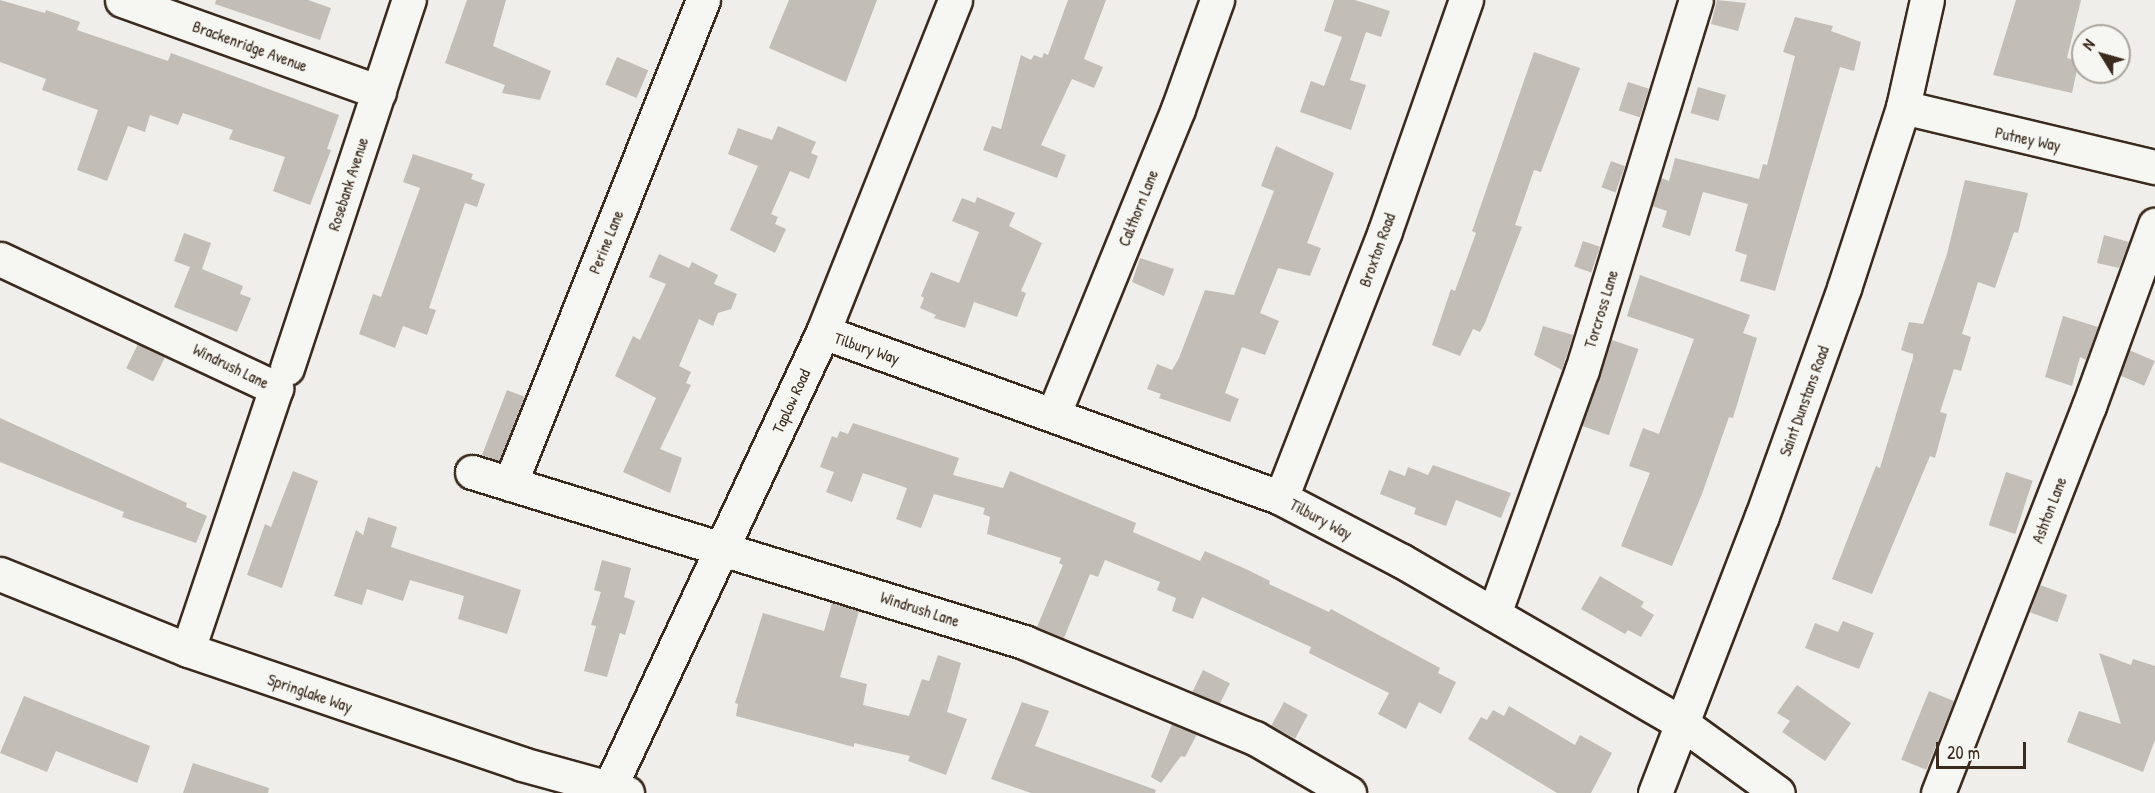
<!DOCTYPE html>
<html>
<head>
<meta charset="utf-8">
<style>
  body { margin:0 }
  #map { position:relative; width:2155px; height:793px; overflow:hidden; background:#efeeea; font-family:"Patrick Hand",sans-serif }
  div>[style] { position:absolute }
  [style*='--x'] { left:calc(var(--x)*1px); top:calc(var(--y)*1px); width:calc(var(--w)*1px); rotate:calc(var(--a)*1deg) }
  .building>* { inset:0; background:#c2bdb7; transform-origin:0 0 }
  .roads { filter:drop-shadow(2px 0 #3b2a1e) drop-shadow(-2px 0 #3b2a1e) drop-shadow(0 2px #3b2a1e) drop-shadow(0 -2px #3b2a1e) }
  .minor>* { height:33px; margin:-16.5px; padding:0 16.5px; transform-origin:16.5px; border-radius:16.5px; background:#f6f6f2 }
  span { translate:-50% -50%; white-space:nowrap; text-align:center; line-height:1.15; -webkit-text-stroke:5px #f6f6f2; paint-order:stroke }
  .street-label { font-size:16px; color:#3b2a1e }
  .north { position:absolute; left:2071px; top:24px; width:60px; height:60px; box-sizing:border-box; background:#f6f6f2; border:2px solid #aba49d; border-radius:50%; rotate:307deg; font-size:16px; font-weight:700; line-height:24px; text-align:center; color:#3b2a1e }
  .north::after { content:''; display:block; margin:auto; width:21px; height:27px; background:#3b2a1e; clip-path:polygon(50% 0,100% 100%,50% 72%,0 100%) }
  .scale { position:absolute; left:1936px; top:742px; width:90px; height:27px; box-sizing:border-box; border:3px solid #3b2a1e; border-top:0; padding-left:8px; font-size:18px; line-height:21px; white-space:nowrap; color:#3b2a1e; -webkit-text-stroke:4px #f6f6f2; paint-order:stroke }
</style>
</head>
<body>
<div id="map">
  <div class="building">
    <div style="clip-path:polygon(0 0,45px 13px,46px 10px,80px 22px,77px 30px,168px 61px,171px 53px,339px 115px,327px 149px,331px 150px,310px 205px,273px 191px,285px 157px,229px 139px,233px 130px,183px 113px,178px 125px,150px 115px,145px 132px,128px 126px,107px 181px,77px 170px,98px 110px,42px 90px,46px 79px,0 62px)"></div>
    <div style="clip-path:polygon(216px 0,308px 0,331px 8px,320px 40px,215px 4px)"></div>
    <div style="clip-path:polygon(467px 0,506px 0,493px 46px,551px 71px,540px 100px,502px 93px,505px 85px,445px 63px)"></div>
    <div style="clip-path:polygon(789px 0,877px 0,846px 82px,769px 48px)"></div>
    <div style="clip-path:polygon(1068px 0,1106px 0,1084px 59px,1103px 67px,1094px 88px,1072px 79px,1041px 145px,1066px 155px,1057px 178px,983px 150px,992px 126px,1001px 129px,1021px 55px,1031px 60px,1034px 55px,1042px 58px,1044px 53px,1048px 55px)"></div>
    <div style="clip-path:polygon(1334px 0,1355px 0,1390px 11px,1381px 37px,1366px 32px,1350px 80px,1366px 85px,1351px 130px,1300px 112px,1311px 81px,1324px 86px,1342px 37px,1324px 31px)"></div>
    <div style="clip-path:polygon(1717px 0,1746px 3px,1738px 31px,1711px 24px)"></div>
    <div style="clip-path:polygon(2016px 0,2081px 0,2067px 58px,2079px 61px,2072px 93px,1993px 75px)"></div>
    <div style="clip-path:polygon(1795px 17px,1833px 26px,1831px 31px,1861px 42px,1854px 71px,1840px 67px,1775px 291px,1740px 281px,1747px 255px,1735px 251px,1748px 204px,1703px 192px,1690px 236px,1662px 227px,1667px 211px,1652px 206px,1661px 178px,1669px 181px,1675px 158px,1759px 179px,1763px 164px,1767px 165px,1795px 56px,1783px 52px)"></div>
    <div style="clip-path:polygon(1534px 52px,1580px 68px,1541px 172px,1534px 170px,1515px 225px,1522px 227px,1485px 323px,1480px 332px,1473px 329px,1460px 356px,1432px 345px,1451px 289px,1455px 291px,1476px 233px,1472px 231px)"></div>
    <div style="left:617px;top:57px;width:34px;height:30px;rotate:23deg"></div>
    <div style="left:1628px;top:82px;width:22px;height:30px;rotate:18deg"></div>
    <div style="left:1698px;top:87px;width:29px;height:27px;rotate:16deg"></div>
    <div style="clip-path:polygon(778px 126px,816px 142px,811px 153px,818px 156px,809px 179px,790px 171px,771px 214px,778px 217px,775px 224px,786px 229px,775px 253px,730px 230px,758px 166px,728px 154px,738px 128px,772px 140px)"></div>
    <div style="clip-path:polygon(1276px 146px,1334px 173px,1307px 243px,1321px 248px,1310px 276px,1278px 268px,1260px 313px,1279px 321px,1265px 355px,1242px 347px,1225px 393px,1239px 399px,1230px 422px,1159px 398px,1161px 394px,1147px 389px,1157px 364px,1172px 370px,1179px 358px,1205px 290px,1234px 295px,1274px 191px,1261px 186px)"></div>
    <div style="clip-path:polygon(413px 154px,473px 174px,471px 179px,485px 184px,477px 207px,465px 203px,429px 308px,436px 310px,427px 335px,403px 326px,395px 348px,359px 334px,373px 294px,381px 297px,420px 188px,403px 182px)"></div>
    <div style="left:1611px;top:161px;width:15px;height:28px;rotate:20deg"></div>
    <div style="clip-path:polygon(1965px 180px,2028px 193px,2018px 233px,2014px 232px,1995px 288px,1978px 282px,1962px 334px,1971px 337px,1961px 371px,1954px 369px,1940px 412px,1947px 414px,1935px 458px,1930px 456px,1872px 594px,1832px 579px,1876px 466px,1880px 468px,1913px 358px,1913px 354px,1901px 350px,1909px 322px,1923px 324px,1947px 254px)"></div>
    <div style="clip-path:polygon(977px 197px,1015px 213px,1009px 226px,1042px 243px,1021px 291px,1026px 293px,1017px 317px,974px 302px,965px 328px,934px 318px,936px 315px,920px 308px,924px 298px,921px 296px,931px 272px,959px 283px,979px 232px,952px 221px,962px 198px,975px 203px)"></div>
    <div style="clip-path:polygon(184px 233px,211px 243px,202px 269px,243px 286px,240px 294px,251px 298px,237px 332px,174px 307px,190px 267px,174px 261px)"></div>
    <div style="clip-path:polygon(2104px 235px,2129px 242px,2119px 268px,2097px 263px)"></div>
    <div style="left:1583px;top:241px;width:18px;height:27px;rotate:19deg"></div>
    <div style="clip-path:polygon(659px 254px,689px 268px,692px 262px,718px 275px,714px 284px,737px 294px,731px 309px,718px 313px,713px 326px,699px 319px,679px 366px,691px 372px,686px 383px,691px 385px,660px 449px,682px 458px,670px 493px,623px 472px,656px 398px,615px 376px,633px 336px,640px 340px,666px 284px,649px 277px)"></div>
    <div style="clip-path:polygon(1140px 258px,1174px 269px,1164px 296px,1132px 282px)"></div>
    <div style="clip-path:polygon(1640px 275px,1750px 315px,1743px 333px,1757px 338px,1733px 418px,1729px 417px,1702px 494px,1672px 566px,1621px 546px,1650px 473px,1629px 466px,1643px 428px,1659px 434px,1694px 339px,1627px 316px)"></div>
    <div style="clip-path:polygon(2063px 316px,2098px 327px,2086px 360px,2080px 357px,2072px 386px,2045px 377px)"></div>
    <div style="clip-path:polygon(1543px 326px,1573px 335px,1562px 370px,1534px 355px)"></div>
    <div style="left:1612px;top:340px;width:28px;height:91px;rotate:19deg"></div>
    <div style="left:138px;top:344px;width:30px;height:27px;rotate:26deg"></div>
    <div style="left:2129px;top:350px;width:28px;height:27px;rotate:23deg"></div>
    <div style="left:507px;top:390px;width:19px;height:70px;rotate:21deg"></div>
    <div style="clip-path:polygon(0 418px,187px 503px,186px 507px,207px 516px,196px 543px,122px 517px,124px 512px,0 462px)"></div>
    <div style="clip-path:polygon(853px 423px,959px 458px,953px 475px,1003px 488px,1010px 471px,1136px 523px,1133px 532px,1200px 561px,1205px 551px,1248px 570px,1270px 581px,1269px 584px,1329px 612px,1331px 609px,1375px 633px,1440px 668px,1438px 673px,1456px 682px,1441px 714px,1419px 702px,1406px 729px,1378px 714px,1389px 693px,1309px 653px,1311px 647px,1202px 597px,1193px 619px,1172px 611px,1176px 598px,1157px 590px,1160px 582px,1105px 560px,1098px 577px,1090px 574px,1064px 638px,1037px 627px,1063px 565px,1059px 563px,1061px 558px,987px 534px,990px 517px,983px 514px,985px 508px,934px 494px,921px 528px,896px 519px,907px 488px,863px 473px,852px 502px,826px 492px,834px 472px,820px 467px,832px 436px,837px 438px,840px 431px,848px 434px)"></div>
    <div style="clip-path:polygon(1433px 465px,1511px 493px,1501px 518px,1456px 500px,1446px 526px,1414px 514px,1416px 508px,1380px 494px,1389px 470px,1405px 476px,1408px 467px,1428px 475px)"></div>
    <div style="clip-path:polygon(293px 471px,318px 481px,282px 588px,247px 575px,265px 524px,271px 527px)"></div>
    <div style="left:2006px;top:472px;width:28px;height:56px;rotate:18deg"></div>
    <div style="clip-path:polygon(368px 517px,397px 527px,391px 547px,521px 590px,507px 634px,458px 619px,464px 596px,410px 580px,403px 601px,367px 589px,362px 605px,334px 596px,356px 530px,363px 535px)"></div>
    <div style="clip-path:polygon(602px 560px,631px 568px,624px 597px,635px 601px,625px 635px,620px 633px,607px 677px,584px 671px,596px 626px,591px 625px,601px 592px,594px 590px)"></div>
    <div style="clip-path:polygon(1600px 576px,1644px 602px,1641px 607px,1654px 615px,1641px 637px,1628px 630px,1625px 634px,1581px 609px)"></div>
    <div style="left:2040px;top:585px;width:29px;height:29px;rotate:20deg"></div>
    <div style="clip-path:polygon(832px 603px,859px 611px,840px 677px,867px 684px,863px 705px,909px 716px,922px 679px,929px 681px,938px 655px,961px 663px,947px 712px,967px 719px,946px 775px,908px 761px,910px 756px,854px 743px,854px 747px,736px 716px,738px 704px,735px 703px,763px 613px,824px 631px)"></div>
    <div style="clip-path:polygon(1843px 621px,1874px 633px,1859px 669px,1805px 648px,1815px 623px,1838px 632px)"></div>
    <div style="clip-path:polygon(2099px 653px,2131px 665px,2133px 659px,2155px 666px,2155px 740px,2143px 772px,2067px 742px,2079px 711px,2121px 724px)"></div>
    <div style="left:1203px;top:670px;width:30px;height:25px;rotate:26deg"></div>
    <div style="clip-path:polygon(1797px 685px,1851px 723px,1825px 761px,1782px 732px,1790px 721px,1777px 713px)"></div>
    <div style="left:1929px;top:691px;width:27px;height:74px;rotate:22deg"></div>
    <div style="clip-path:polygon(24px 696px,150px 746px,137px 783px,56px 751px,47px 772px,0 753px)"></div>
    <div style="clip-path:polygon(1022px 702px,1049px 711px,1035px 746px,1156px 790px,1155px 793px,1031px 793px,991px 779px)"></div>
    <div style="left:1284px;top:702px;width:27px;height:27px;rotate:28deg"></div>
    <div style="clip-path:polygon(1509px 706px,1575px 745px,1580px 735px,1612px 753px,1591px 793px,1557px 793px,1468px 739px,1481px 717px,1487px 720px,1493px 710px,1504px 716px)"></div>
    <div style="clip-path:polygon(1172px 724px,1197px 734px,1185px 757px,1181px 756px,1161px 783px,1151px 777px)"></div>
    <div style="clip-path:polygon(193px 763px,269px 788px,268px 793px,183px 793px)"></div>
  </div>
  <div class="roads">
    <div class="minor">
      <div style="--x:122;--y:0;--w:273;--a:19.7"></div>
      <div style="--x:1903;--y:107;--w:259;--a:13.4"></div>
      <div style="--x:0;--y:259;--w:305;--a:25.1"></div>
      <div style="--x:276;--y:388;--w:276;--a:108.6"></div>
      <div style="--x:823;--y:332;--w:487;--a:19.9"></div>
      <div style="--x:1281;--y:498;--w:136;--a:27.5"></div>
      <div style="--x:1402;--y:561;--w:325;--a:30.1"></div>
      <div style="--x:1683;--y:724;--w:117;--a:36"></div>
      <div style="--x:287;--y:368;--w:388;--a:-71.7"></div>
      <div style="--x:1054;--y:413;--w:328;--a:-67.8"></div>
      <div style="--x:1178;--y:109;--w:116;--a:-70.3"></div>
      <div style="--x:472;--y:472;--w:578;--a:17.12"></div>
      <div style="--x:1024;--y:642;--w:250;--a:22.6"></div>
      <div style="--x:1255;--y:738;--w:109;--a:30.3"></div>
      <div style="--x:510;--y:484;--w:521;--a:-68.26"></div>
      <div style="--x:1281;--y:498;--w:287;--a:-68.7"></div>
      <div style="--x:1385;--y:231;--w:245;--a:-70.7"></div>
      <div style="--x:0;--y:574;--w:203;--a:22"></div>
      <div style="--x:188;--y:650;--w:353;--a:18.8"></div>
      <div style="--x:522;--y:764;--w:109;--a:15.4"></div>
      <div style="--x:1494;--y:614;--w:259;--a:-70.2"></div>
      <div style="--x:1582;--y:370;--w:387;--a:-72.9"></div>
      <div style="--x:607;--y:793;--w:509;--a:-64.89"></div>
      <div style="--x:823;--y:332;--w:357;--a:-68.3"></div>
      <div style="--x:1655;--y:793;--w:297;--a:-68.9"></div>
      <div style="--x:1762;--y:516;--w:242;--a:-70.2"></div>
      <div style="--x:1844;--y:288;--w:190;--a:-71.9"></div>
      <div style="--x:1903;--y:107;--w:110;--a:-77.4"></div>
      <div style="--x:1938;--y:793;--w:415;--a:-68.7"></div>
      <div style="--x:2089;--y:406;--w:193;--a:-70"></div>
    </div>
  </div>
  <div class="street-label">
    <span style="left:250px;top:46px;rotate:20deg">Brackenridge Avenue</span>
    <span style="left:2028px;top:139px;rotate:12deg">Putney Way</span>
    <span style="left:348px;top:184px;rotate:-72deg">Rosebank Avenue</span>
    <span style="left:1138px;top:208px;rotate:-68deg">Calthorn Lane</span>
    <span style="left:606px;top:242px;rotate:-68deg">Perine Lane</span>
    <span style="left:1377px;top:250px;rotate:-70deg">Broxton Road</span>
    <span style="left:1601px;top:309px;rotate:-73deg">Torcross Lane</span>
    <span style="left:867px;top:348px;rotate:19deg">Tilbury Way</span>
    <span style="left:231px;top:366px;rotate:26deg">Windrush Lane</span>
    <span style="left:791px;top:401px;rotate:-65deg">Taplow Road</span>
    <span style="left:1804px;top:401px;rotate:-70deg">Saint Dunstans Road</span>
    <span style="left:2049px;top:510px;rotate:-69deg">Ashton Lane</span>
    <span style="left:1321px;top:519px;rotate:28deg">Tilbury Way</span>
    <span style="left:920px;top:609px;rotate:18deg">Windrush Lane</span>
    <span style="left:310px;top:693px;rotate:19deg">Springlake Way</span>
  </div>
  <div class="north">N</div>
  <div class="scale">20 m</div>
</div>
</body>
</html>
